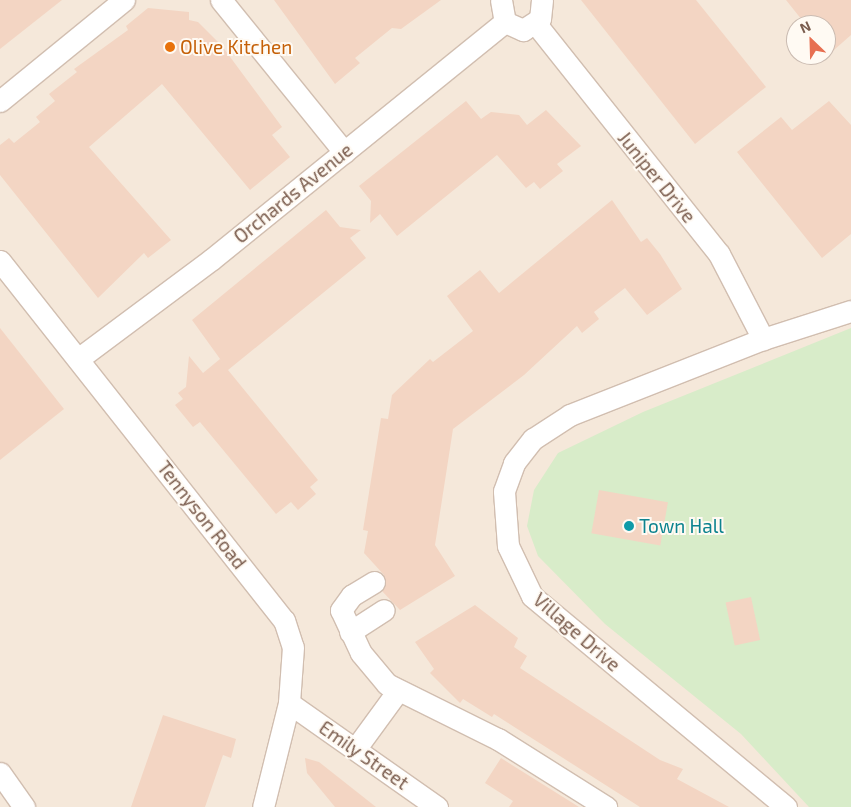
<!DOCTYPE html>
<html>
<head>
<meta charset="utf-8">
<style>
  body { margin:0 }
  #map { position:relative; width:851px; height:807px; overflow:hidden; background:#fdf6ec; font-family:"Exo 2",sans-serif }
  div>[style] { position:absolute }
  [style*='--x'] { left:calc(var(--x)*1px); top:calc(var(--y)*1px); width:calc(var(--w)*1px); rotate:calc(var(--a)*1deg) }
  .residential>* { inset:0; background:#f5e8da }
  .green>* { inset:0; background:#d8ecc9 }
  .building>* { inset:0; background:#f3d5c3; transform-origin:0 0 }
  .roads { filter:drop-shadow(1px 0 #d1beb0) drop-shadow(-1px 0 #d1beb0) drop-shadow(0 1px #d1beb0) drop-shadow(0 -1px #d1beb0) }
  .minor>* { height:21px; margin:-10.5px; padding:0 10.5px; transform-origin:10.5px; border-radius:10.5px; background:#fff }
  .dots>* { width:14px; height:14px; translate:-50% -50%; box-sizing:border-box; border:2px solid #fffaf3; border-radius:50% }
  span { translate:-50% -50%; white-space:nowrap; text-align:center; line-height:1.15; -webkit-text-stroke:4px #fffaf3; paint-order:stroke }
  .food-label { font-size:19px; color:#c56008 }
  .left { translate:0 -50%; text-align:left }
  .street-label { font-size:19px; color:#7a5c4d }
  .culture-label { font-size:19px; color:#0d838f }
  .north { position:absolute; left:786px; top:15px; width:50px; height:50px; box-sizing:border-box; background:#fffaf3; border:1px solid #cabbb1; border-radius:50%; rotate:336deg; font-size:14px; font-weight:700; line-height:20px; text-align:center; color:#7a5c4d }
  .north::after { content:''; display:block; margin:auto; width:18px; height:22px; background:#e76f51; clip-path:polygon(50% 0,100% 100%,50% 72%,0 100%) }
</style>
</head>
<body>
<div id="map">
  <div class="residential">
    <div style="clip-path:polygon(evenodd,0 0,851px 0,851px 807px,0 807px,0 0,796px 25px,826px 25px,826px 55px,796px 55px,796px 25px)"></div>
  </div>
  <div class="green">
    <div style="clip-path:polygon(851px 328px,851px 807px,809px 807px,741px 734px,605px 624px,538px 556px,527px 526px,534px 490px,558px 453px,643px 412px)"></div>
  </div>
  <div class="building">
    <div style="clip-path:polygon(0 0,62px 0,0 49px)"></div>
    <div style="clip-path:polygon(274px 0,441px 0,401px 29px,392px 28px,355px 58px,360px 63px,335px 84px)"></div>
    <div style="clip-path:polygon(581px 0,696px 0,766px 87px,695px 144px)"></div>
    <div style="clip-path:polygon(786px 0,851px 0,851px 35px,826px 57px,826px 25px,806px 25px)"></div>
    <div style="clip-path:polygon(148px 8px,189px 12px,189px 20px,198px 22px,222px 46px,282px 127px,272px 135px,290px 157px,250px 190px,162px 84px,89px 147px,171px 240px,148px 258px,144px 253px,98px 298px,0 175px,0 145px,9px 138px,14px 143px,40px 122px,36px 117px,55px 101px,49px 94px,77px 72px,74px 69px,128px 30px,126px 26px)"></div>
    <div style="clip-path:polygon(466px 101px,481px 119px,491px 112px,519px 115px,527px 125px,546px 110px,581px 146px,557px 164px,563px 171px,540px 189px,534px 182px,526px 188px,497px 155px,397px 236px,380px 214px,370px 223px,371px 201px,359px 186px)"></div>
    <div style="clip-path:polygon(829px 101px,851px 125px,851px 234px,822px 258px,737px 152px,781px 117px,792px 130px)"></div>
    <div style="clip-path:polygon(612px 200px,641px 242px,647px 238px,660px 254px,682px 289px,647px 315px,625px 288px,594px 312px,599px 319px,582px 333px,577px 326px,524px 375px,453px 429px,435px 545px,455px 576px,400px 610px,382px 591px,384px 575px,364px 553px,368px 531px,363px 530px,381px 418px,388px 419px,392px 395px,430px 359px,433px 362px,473px 331px,447px 296px,480px 270px,499px 293px)"></div>
    <div style="clip-path:polygon(326px 210px,340px 227px,361px 230px,350px 238px,366px 258px,228px 370px,318px 480px,310px 487px,316px 494px,298px 510px,291px 502px,276px 514px,200px 422px,193px 427px,175px 405px,183px 399px,178px 393px,186px 387px,189px 356px,203px 373px,220px 359px,223px 363px,192px 320px)"></div>
    <div style="clip-path:polygon(0 328px,64px 409px,0 460px)"></div>
    <div style="left:599px;top:490px;width:70px;height:44px;rotate:10deg"></div>
    <div style="left:751px;top:597px;width:44px;height:26px;rotate:78deg"></div>
    <div style="clip-path:polygon(475px 605px,518px 638px,514px 647px,527px 656px,520px 668px,660px 760px,683px 769px,677px 779px,729px 807px,640px 807px,494px 714px,492px 717px,463px 699px,460px 703px,430px 673px,434px 669px,415px 642px)"></div>
    <div style="clip-path:polygon(163px 715px,236px 739px,231px 758px,223px 755px,205px 807px,131px 807px)"></div>
    <div style="clip-path:polygon(305px 758px,319px 762px,376px 807px,335px 807px,307px 773px)"></div>
    <div style="clip-path:polygon(501px 758px,579px 807px,509px 807px,513px 801px,485px 783px)"></div>
  </div>
  <div class="roads">
    <div class="minor">
      <div style="--x:221;--y:0;--w:196;--a:51"></div>
      <div style="--x:501;--y:0;--w:22;--a:80"></div>
      <div style="--x:505;--y:22;--w:20;--a:24"></div>
      <div style="--x:523;--y:30;--w:20;--a:-33"></div>
      <div style="--x:540;--y:19;--w:19;--a:-84"></div>
      <div style="--x:536;--y:24;--w:294;--a:51.5"></div>
      <div style="--x:719;--y:254;--w:96;--a:62.6"></div>
      <div style="--x:0;--y:101;--w:160;--a:-39.2"></div>
      <div style="--x:0;--y:261;--w:458;--a:51.7"></div>
      <div style="--x:284;--y:620;--w:28;--a:72"></div>
      <div style="--x:293;--y:647;--w:56;--a:94.1"></div>
      <div style="--x:289;--y:703;--w:107;--a:104"></div>
      <div style="--x:78;--y:359;--w:167;--a:-36.7"></div>
      <div style="--x:212;--y:259;--w:377;--a:-39"></div>
      <div style="--x:374;--y:582;--w:26;--a:149"></div>
      <div style="--x:352;--y:595;--w:19;--a:126"></div>
      <div style="--x:341;--y:610;--w:47;--a:65.1"></div>
      <div style="--x:361;--y:653;--w:40;--a:50"></div>
      <div style="--x:387;--y:684;--w:124;--a:26.4"></div>
      <div style="--x:498;--y:739;--w:128;--a:32.2"></div>
      <div style="--x:350;--y:632;--w:40;--a:-32.9"></div>
      <div style="--x:289;--y:703;--w:181;--a:35.1"></div>
      <div style="--x:356;--y:748;--w:69;--a:-53.8"></div>
      <div style="--x:0;--y:773;--w:42;--a:54.8"></div>
      <div style="--x:786;--y:807;--w:330;--a:-140.3"></div>
      <div style="--x:532;--y:596;--w:55;--a:-115.6"></div>
      <div style="--x:508;--y:546;--w:55;--a:-94.2"></div>
      <div style="--x:504;--y:491;--w:30;--a:-70"></div>
      <div style="--x:514;--y:463;--w:31;--a:-52"></div>
      <div style="--x:533;--y:439;--w:44;--a:-33"></div>
      <div style="--x:570;--y:415;--w:207;--a:-21.5"></div>
      <div style="--x:763;--y:339;--w:92;--a:-17.7"></div>
    </div>
  </div>
  <div class="dots">
    <div style="left:170px;top:47px;background:#e8710a"></div>
    <div style="left:629px;top:526px;background:#0f9aa8"></div>
  </div>
  <div class="food-label">
    <span class="left" style="left:180px;top:47px">Olive Kitchen</span>
  </div>
  <div class="street-label">
    <span style="left:657px;top:177px;rotate:51deg">Juniper Drive</span>
    <span style="left:293px;top:193px;rotate:-39deg">Orchards Avenue</span>
    <span style="left:202px;top:515px;rotate:52deg">Tennyson Road</span>
    <span style="left:577px;top:632px;rotate:41deg">Village Drive</span>
    <span style="left:364px;top:755px;rotate:35deg">Emily Street</span>
  </div>
  <div class="culture-label">
    <span class="left" style="left:639px;top:526px">Town Hall</span>
  </div>
  <div class="north">N</div>
</div>
</body>
</html>
